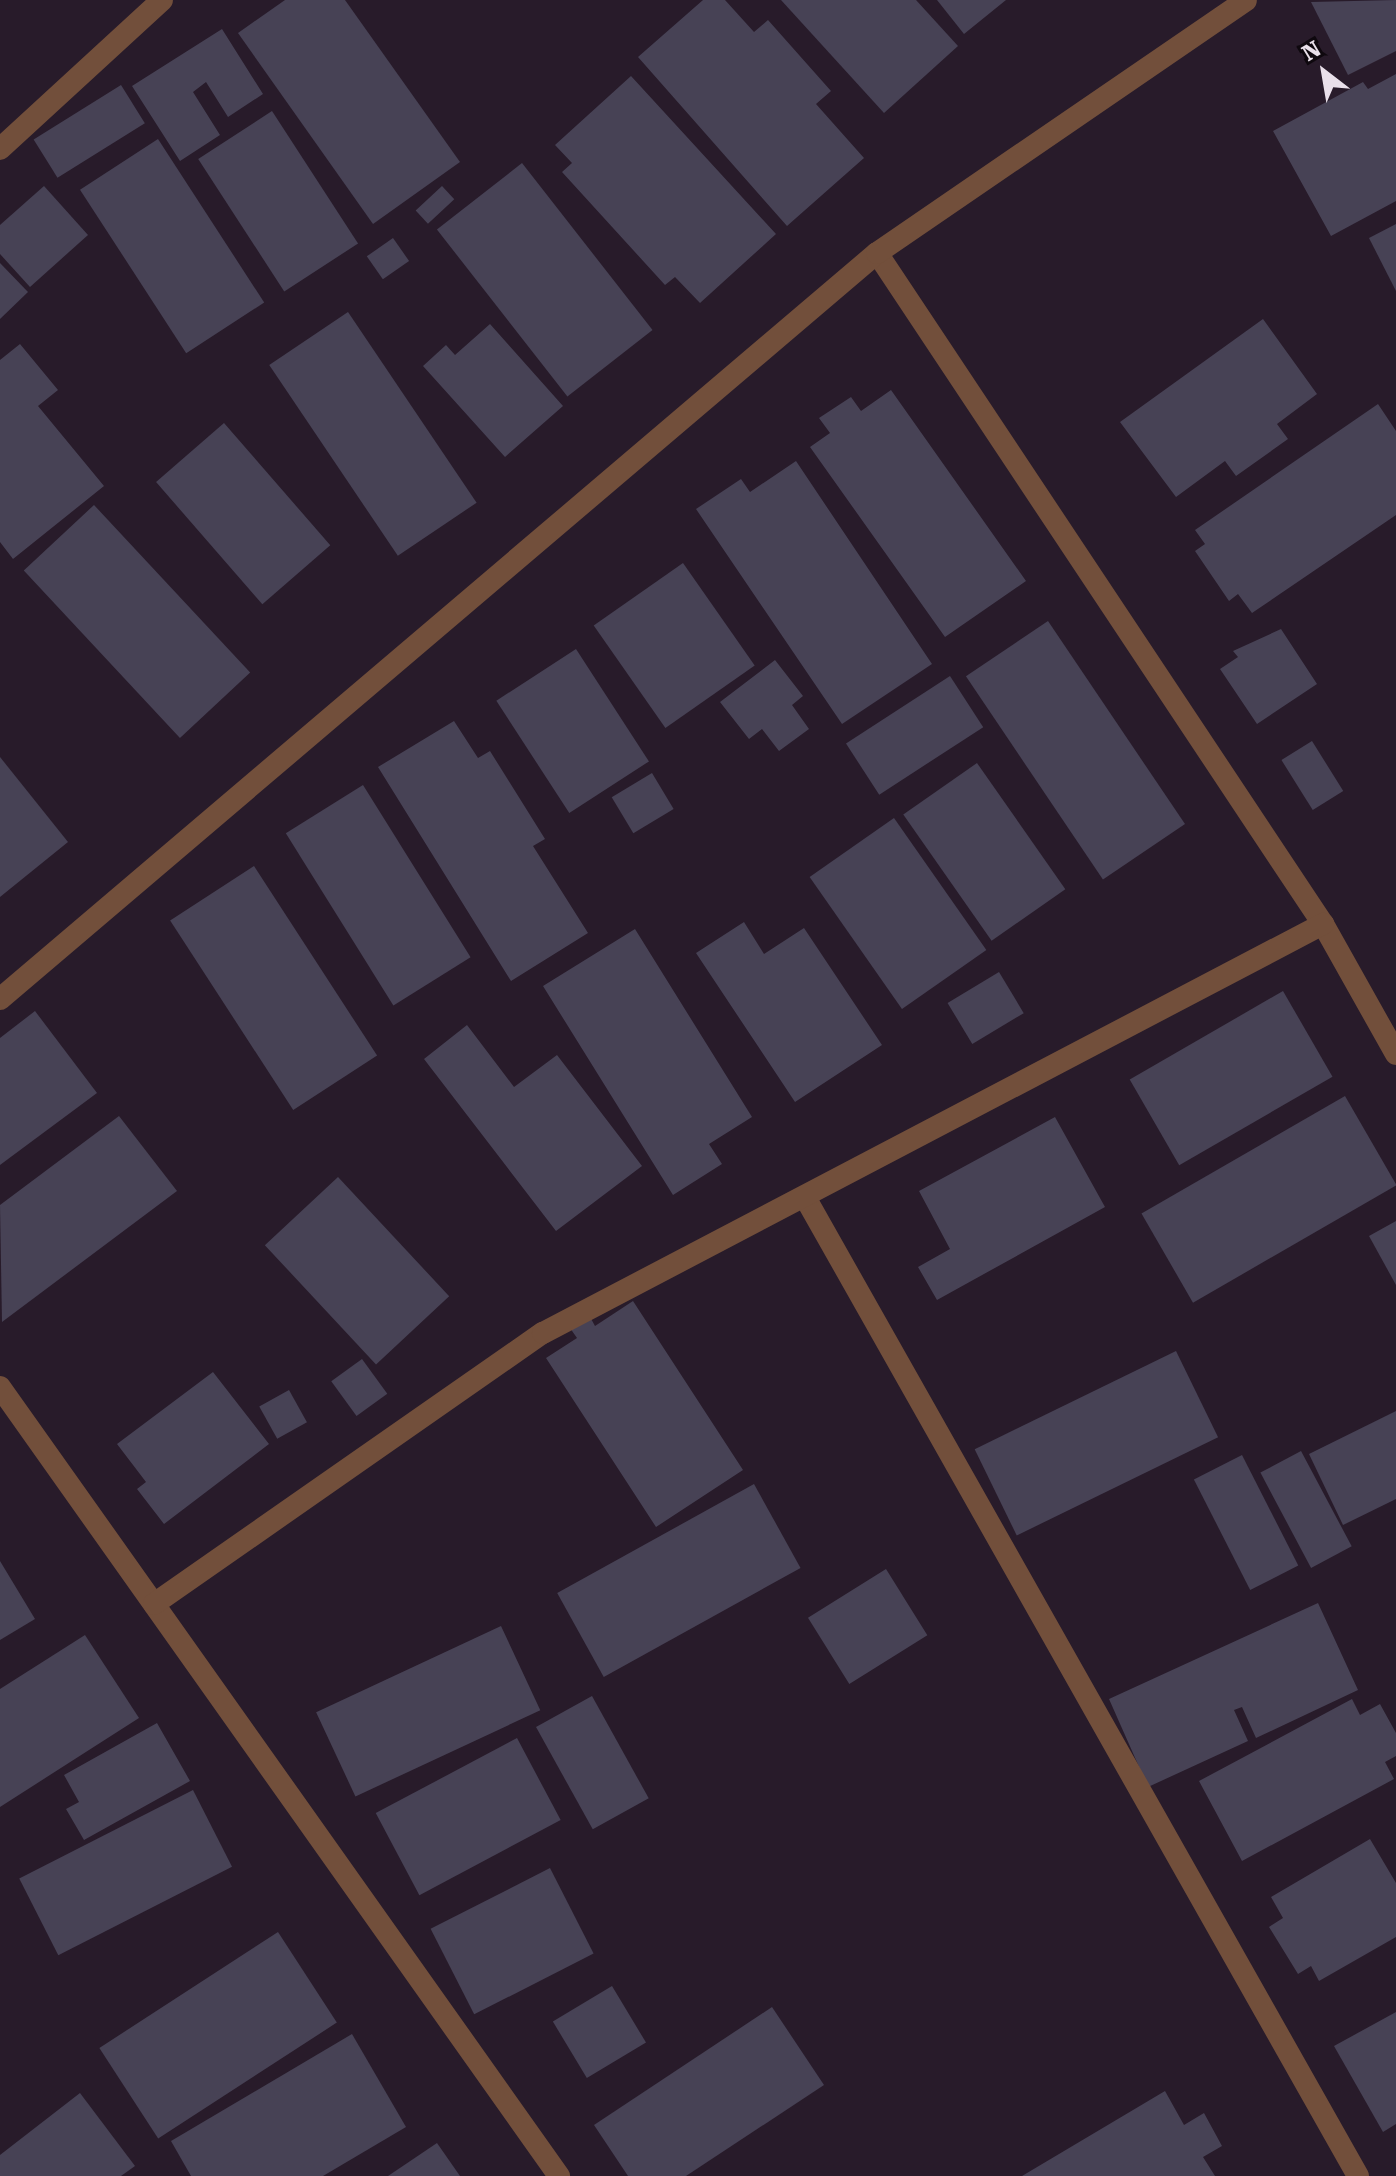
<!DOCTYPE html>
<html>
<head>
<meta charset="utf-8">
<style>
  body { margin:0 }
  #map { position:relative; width:1396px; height:2176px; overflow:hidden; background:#281b2a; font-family:"Roboto Serif",serif }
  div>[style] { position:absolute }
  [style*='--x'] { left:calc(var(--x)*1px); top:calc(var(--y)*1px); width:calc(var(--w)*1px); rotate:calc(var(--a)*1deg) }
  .building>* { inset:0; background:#474255; transform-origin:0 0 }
  .minor>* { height:22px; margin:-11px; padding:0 11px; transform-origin:11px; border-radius:11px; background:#724f3b }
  span { translate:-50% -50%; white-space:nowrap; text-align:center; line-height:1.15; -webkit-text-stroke:6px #0e080e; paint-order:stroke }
  .north { position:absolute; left:1284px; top:32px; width:80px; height:80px; -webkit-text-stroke:6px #0e080e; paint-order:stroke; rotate:329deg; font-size:22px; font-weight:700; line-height:32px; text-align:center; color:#e9e0ea }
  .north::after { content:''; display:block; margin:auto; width:28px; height:36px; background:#e9e0ea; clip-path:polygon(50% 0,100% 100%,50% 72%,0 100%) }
</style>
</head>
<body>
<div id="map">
  <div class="building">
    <div style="clip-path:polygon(285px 0,345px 0,460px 162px,373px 224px,238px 33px)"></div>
    <div style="clip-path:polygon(703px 0,725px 0,754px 32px,768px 20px,831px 91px,816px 104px,864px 158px,787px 226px,638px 57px)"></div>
    <div style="clip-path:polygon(781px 0,916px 0,958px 46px,884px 113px)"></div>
    <div style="clip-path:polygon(937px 0,1006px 0,964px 34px)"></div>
    <div style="clip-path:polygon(1396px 0,1396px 51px,1348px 75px,1311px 2px)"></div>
    <div style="clip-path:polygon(222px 29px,263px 94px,228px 117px,206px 82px,193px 92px,220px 135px,180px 161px,132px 86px)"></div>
    <div style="clip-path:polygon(1396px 74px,1396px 201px,1331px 236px,1273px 131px,1363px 82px,1368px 89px)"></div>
    <div style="clip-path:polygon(631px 76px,776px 234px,700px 303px,675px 277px,665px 285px,562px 172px,572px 163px,555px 145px)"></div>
    <div style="left:121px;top:85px;width:45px;height:103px;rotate:58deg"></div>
    <div style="left:272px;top:111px;width:158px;height:88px;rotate:57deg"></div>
    <div style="left:158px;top:139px;width:195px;height:93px;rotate:57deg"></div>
    <div style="left:522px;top:163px;width:212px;height:108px;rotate:52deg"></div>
    <div style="clip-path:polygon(44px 186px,88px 235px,30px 287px,0 254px,0 225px)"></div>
    <div style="left:442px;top:186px;width:18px;height:36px;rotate:47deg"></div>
    <div style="clip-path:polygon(1396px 224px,1396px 291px,1369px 238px)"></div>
    <div style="left:393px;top:238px;width:28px;height:32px;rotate:55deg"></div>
    <div style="clip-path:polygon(0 263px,28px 292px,0 319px)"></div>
    <div style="left:348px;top:312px;width:230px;height:95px;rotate:56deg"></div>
    <div style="clip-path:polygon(1263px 319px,1317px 394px,1277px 424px,1288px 439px,1236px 476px,1225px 461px,1176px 497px,1120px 422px)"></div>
    <div style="clip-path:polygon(490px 324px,563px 406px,505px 457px,423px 366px,446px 345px,455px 355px)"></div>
    <div style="clip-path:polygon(20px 344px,58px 390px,38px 406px,104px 486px,13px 559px,0 542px,0 360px)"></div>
    <div style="clip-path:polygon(891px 390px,1026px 581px,945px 637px,810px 447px,830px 433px,819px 418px,851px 397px,861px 411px)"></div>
    <div style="clip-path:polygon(1378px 404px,1396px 431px,1396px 515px,1252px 613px,1238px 594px,1229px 601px,1195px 551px,1205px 544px,1195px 530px)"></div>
    <div style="left:224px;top:423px;width:162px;height:90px;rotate:49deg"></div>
    <div style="clip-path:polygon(796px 461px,932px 664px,842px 724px,696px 509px,741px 479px,750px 492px)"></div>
    <div style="left:94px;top:505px;width:229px;height:96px;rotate:47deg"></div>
    <div style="left:683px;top:563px;width:125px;height:109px;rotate:55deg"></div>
    <div style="left:1048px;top:621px;width:245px;height:99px;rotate:56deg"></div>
    <div style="clip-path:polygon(1281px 629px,1317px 684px,1257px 724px,1220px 669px,1238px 657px,1233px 651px)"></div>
    <div style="left:576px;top:649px;width:134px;height:95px;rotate:57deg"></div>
    <div style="clip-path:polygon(775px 660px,803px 696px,792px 705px,809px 729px,779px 751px,762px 729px,749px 739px,720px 702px)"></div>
    <div style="left:950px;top:676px;width:61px;height:124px;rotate:57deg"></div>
    <div style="clip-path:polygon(454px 721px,478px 758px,490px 751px,545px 839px,533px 846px,588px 933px,511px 981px,378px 767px)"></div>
    <div style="left:1312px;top:741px;width:59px;height:36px;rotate:58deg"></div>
    <div style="clip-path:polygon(0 757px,68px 842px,0 897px)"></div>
    <div style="left:977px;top:763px;width:154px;height:90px;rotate:55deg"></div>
    <div style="left:652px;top:773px;width:42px;height:47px;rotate:59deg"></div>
    <div style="left:363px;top:785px;width:203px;height:91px;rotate:58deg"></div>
    <div style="left:894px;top:818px;width:161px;height:103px;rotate:55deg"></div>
    <div style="left:254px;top:866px;width:226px;height:100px;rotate:57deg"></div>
    <div style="clip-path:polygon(744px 922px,764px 954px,804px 928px,882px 1045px,795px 1102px,696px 953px)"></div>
    <div style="clip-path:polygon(635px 929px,752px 1117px,709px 1144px,722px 1164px,673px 1195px,543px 986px)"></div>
    <div style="left:999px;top:972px;width:48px;height:60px;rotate:59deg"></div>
    <div style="left:1283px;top:991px;width:99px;height:177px;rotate:60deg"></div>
    <div style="clip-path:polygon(35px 1011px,97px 1093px,0 1165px,0 1038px)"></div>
    <div style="clip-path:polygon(467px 1025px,514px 1087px,557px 1055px,642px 1166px,556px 1231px,424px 1059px)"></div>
    <div style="left:1345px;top:1096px;width:103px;height:235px;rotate:60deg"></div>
    <div style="clip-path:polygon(119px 1116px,177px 1191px,2px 1322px,0 1205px)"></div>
    <div style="clip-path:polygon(1055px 1117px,1105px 1207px,937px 1300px,918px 1267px,950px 1249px,919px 1191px)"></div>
    <div style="left:338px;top:1177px;width:163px;height:100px;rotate:47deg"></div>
    <div style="clip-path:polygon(1396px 1221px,1396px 1285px,1369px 1236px)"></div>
    <div style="clip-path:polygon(633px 1301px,743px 1470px,656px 1527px,546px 1358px,577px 1338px,570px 1328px,589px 1315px,595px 1326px)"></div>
    <div style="left:1176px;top:1351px;width:96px;height:224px;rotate:64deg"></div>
    <div style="left:362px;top:1359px;width:43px;height:38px;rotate:54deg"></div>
    <div style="clip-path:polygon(213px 1372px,269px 1444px,164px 1524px,137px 1489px,146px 1482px,117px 1444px)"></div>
    <div style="left:289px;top:1390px;width:37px;height:34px;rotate:61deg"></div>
    <div style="clip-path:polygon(1396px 1411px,1396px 1499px,1343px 1525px,1309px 1454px)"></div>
    <div style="left:1301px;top:1451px;width:108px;height:46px;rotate:62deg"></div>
    <div style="left:1242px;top:1455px;width:124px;height:54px;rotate:63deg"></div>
    <div style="left:754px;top:1484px;width:96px;height:225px;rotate:61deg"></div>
    <div style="clip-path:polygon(0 1561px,35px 1619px,0 1640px)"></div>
    <div style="left:886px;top:1569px;width:78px;height:92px;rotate:58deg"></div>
    <div style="clip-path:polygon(1318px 1603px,1358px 1690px,1256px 1738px,1242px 1707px,1234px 1710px,1248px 1741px,1148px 1787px,1109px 1699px)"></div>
    <div style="left:501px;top:1626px;width:93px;height:204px;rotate:65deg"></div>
    <div style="clip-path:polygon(85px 1635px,139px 1718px,0 1807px,0 1689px)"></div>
    <div style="left:592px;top:1696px;width:117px;height:64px;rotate:61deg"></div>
    <div style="clip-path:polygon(1352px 1699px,1360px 1715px,1380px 1704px,1396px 1733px,1396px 1756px,1385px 1762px,1394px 1779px,1242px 1861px,1199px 1781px)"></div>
    <div style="clip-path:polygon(157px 1723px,190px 1781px,84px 1840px,66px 1809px,79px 1802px,64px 1775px)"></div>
    <div style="left:517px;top:1738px;width:93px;height:160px;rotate:62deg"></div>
    <div style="left:193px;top:1790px;width:86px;height:195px;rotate:63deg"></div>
    <div style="clip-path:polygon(1370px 1839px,1396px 1883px,1396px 1937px,1319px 1981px,1311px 1966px,1298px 1974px,1269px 1927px,1283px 1918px,1271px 1897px)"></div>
    <div style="left:550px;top:1868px;width:96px;height:134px;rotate:63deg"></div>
    <div style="left:278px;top:1932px;width:108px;height:213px;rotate:57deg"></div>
    <div style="left:612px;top:1986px;width:66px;height:69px;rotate:59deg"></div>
    <div style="clip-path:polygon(772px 2007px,824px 2085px,686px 2176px,628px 2176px,594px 2125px)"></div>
    <div style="clip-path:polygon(1396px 2012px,1396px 2124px,1383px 2132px,1334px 2046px)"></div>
    <div style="clip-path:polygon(352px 2034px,406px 2127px,323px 2176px,191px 2176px,171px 2141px)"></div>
    <div style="clip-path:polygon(1165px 2091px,1184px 2125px,1204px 2113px,1222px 2146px,1203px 2157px,1215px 2176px,1022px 2176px)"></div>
    <div style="clip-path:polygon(80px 2093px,135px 2166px,121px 2176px,0 2176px,0 2155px)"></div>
    <div style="clip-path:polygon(437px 2143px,460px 2176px,388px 2176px)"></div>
  </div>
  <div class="minor">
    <div style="--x:0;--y:149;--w:220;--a:-42.6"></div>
    <div style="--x:877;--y:253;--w:806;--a:56.39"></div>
    <div style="--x:1323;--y:924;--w:149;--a:60.7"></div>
    <div style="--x:0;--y:999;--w:1151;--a:-40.39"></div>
    <div style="--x:877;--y:253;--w:447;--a:-34.4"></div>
    <div style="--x:806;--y:1199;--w:1122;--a:60.53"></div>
    <div style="--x:0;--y:1387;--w:967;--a:54.68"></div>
    <div style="--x:154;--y:1604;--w:474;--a:-34.9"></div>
    <div style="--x:543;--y:1333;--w:881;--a:-27.67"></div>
  </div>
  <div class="north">N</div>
</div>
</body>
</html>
